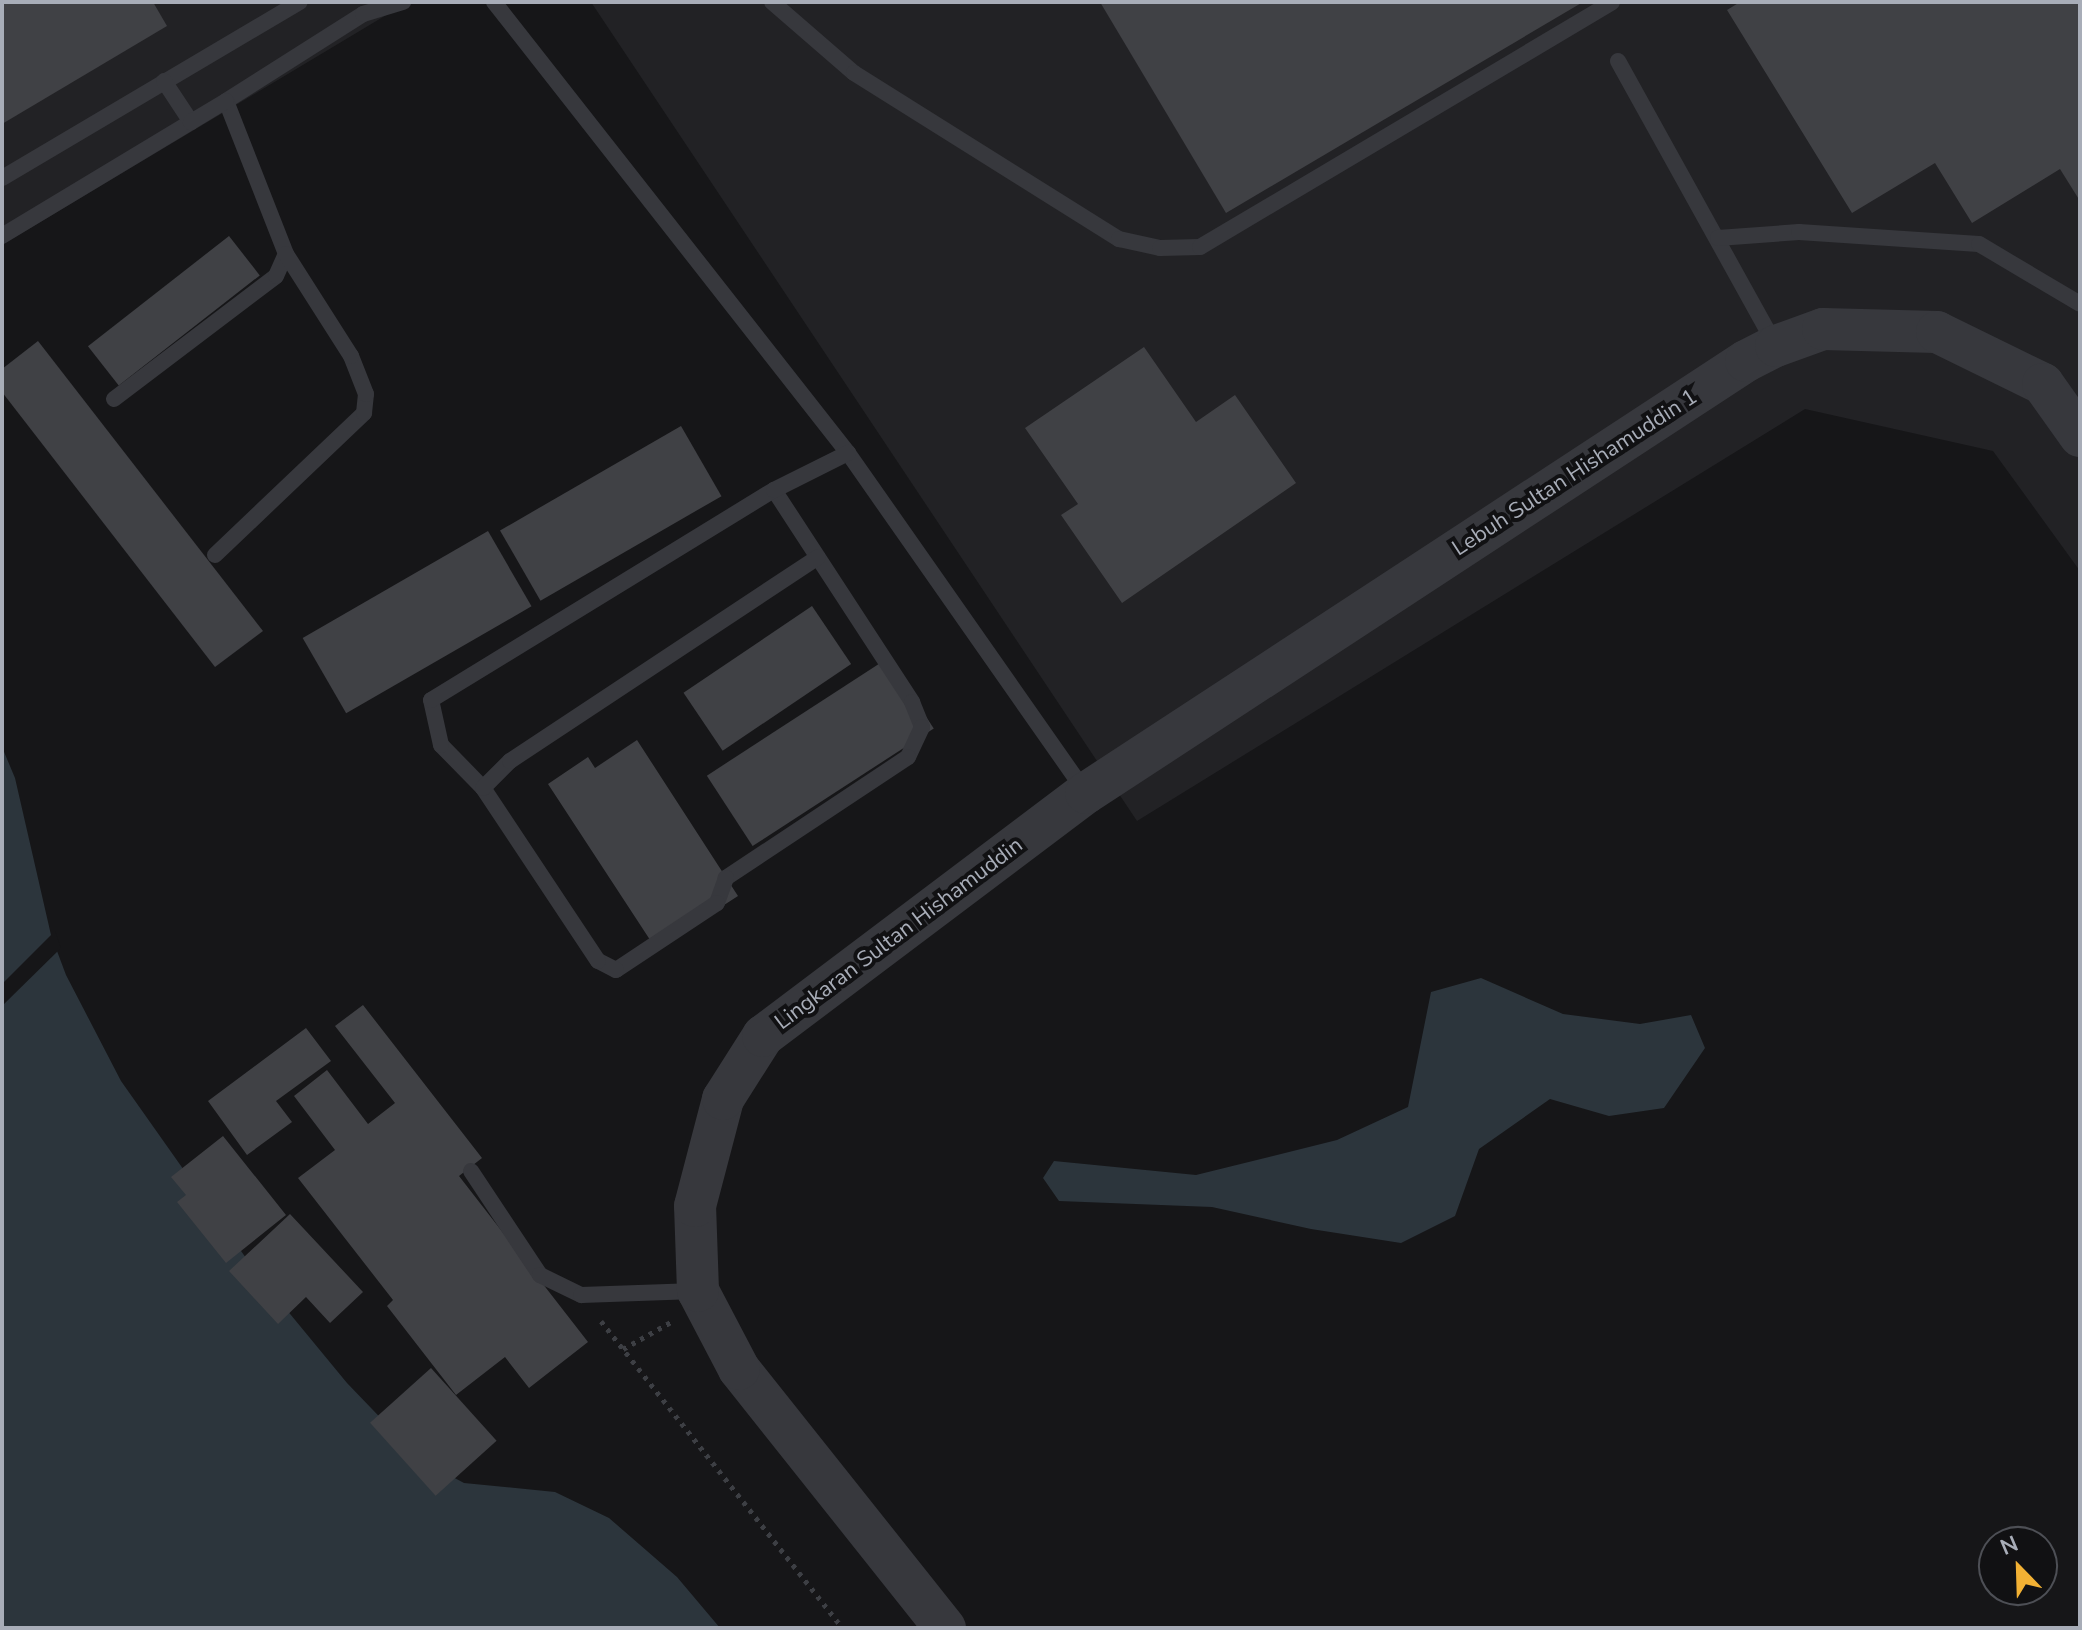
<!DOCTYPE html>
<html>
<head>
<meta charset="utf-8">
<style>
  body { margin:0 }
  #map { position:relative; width:2082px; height:1630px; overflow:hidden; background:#161618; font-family:"Nunito Sans",sans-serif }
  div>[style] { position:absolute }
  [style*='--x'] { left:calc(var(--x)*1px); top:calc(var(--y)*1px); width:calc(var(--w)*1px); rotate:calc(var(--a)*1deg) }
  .built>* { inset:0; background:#222225 }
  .water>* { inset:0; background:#2c353c }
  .pier>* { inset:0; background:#161618 }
  .building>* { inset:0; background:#404145; transform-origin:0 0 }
  .path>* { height:5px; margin-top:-2.5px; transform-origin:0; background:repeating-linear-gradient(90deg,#3d3f44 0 4px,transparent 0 10px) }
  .service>* { height:16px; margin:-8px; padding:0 8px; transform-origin:8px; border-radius:8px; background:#37383d }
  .tertiary>* { height:42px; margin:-21px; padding:0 21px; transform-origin:21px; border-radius:21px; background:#37383d }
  span { translate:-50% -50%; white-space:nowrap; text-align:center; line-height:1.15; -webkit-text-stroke:8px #111113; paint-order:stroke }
  .street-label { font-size:22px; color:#a8adb8 }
  .frame { position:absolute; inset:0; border:4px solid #a8adb8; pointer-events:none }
  .north { position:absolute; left:1978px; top:1526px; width:80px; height:80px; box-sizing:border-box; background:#111113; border:2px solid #4d4f55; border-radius:50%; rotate:337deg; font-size:22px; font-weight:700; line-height:32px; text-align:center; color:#a8adb8 }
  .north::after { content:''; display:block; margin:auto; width:28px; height:36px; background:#f2b134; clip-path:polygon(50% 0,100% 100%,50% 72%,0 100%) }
</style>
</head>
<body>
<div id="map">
  <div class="built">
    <div style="clip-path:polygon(2px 2px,408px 2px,2px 245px)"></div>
    <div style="clip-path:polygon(591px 2px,2080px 2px,2080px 571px,1993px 451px,1805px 409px,1137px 821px)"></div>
  </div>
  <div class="water">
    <div style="clip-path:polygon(2px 747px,15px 778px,51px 935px,66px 975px,121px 1081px,258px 1275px,347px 1383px,421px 1460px,464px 1483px,555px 1492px,609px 1518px,677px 1577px,720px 1628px,2px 1628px)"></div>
    <div style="clip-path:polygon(1481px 978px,1563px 1014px,1640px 1024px,1691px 1015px,1705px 1048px,1664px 1108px,1609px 1116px,1550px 1099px,1479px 1149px,1455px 1216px,1401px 1243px,1311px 1229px,1212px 1207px,1059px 1201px,1043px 1178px,1054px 1161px,1196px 1175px,1337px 1140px,1408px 1107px,1431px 992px)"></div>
  </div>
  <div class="pier">
    <div style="clip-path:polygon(55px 931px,61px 948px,2px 1006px,2px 984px)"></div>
  </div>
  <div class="building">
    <div style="clip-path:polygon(153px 2px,167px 26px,2px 124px,2px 3px)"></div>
    <div style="clip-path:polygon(1100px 2px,1583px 2px,1226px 213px)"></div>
    <div style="clip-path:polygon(1740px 2px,2080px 2px,2080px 201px,2060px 169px,1972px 223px,1935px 163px,1852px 213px,1727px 10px)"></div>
    <div style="left:229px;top:236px;width:50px;height:179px;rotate:52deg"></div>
    <div style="clip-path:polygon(38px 341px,263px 631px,215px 667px,2px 392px,2px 369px)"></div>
    <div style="clip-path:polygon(1144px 347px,1196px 422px,1235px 395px,1296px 483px,1122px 603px,1061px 515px,1078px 504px,1025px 428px)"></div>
    <div style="left:681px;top:426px;width:81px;height:209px;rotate:60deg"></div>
    <div style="left:488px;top:531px;width:87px;height:214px;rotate:60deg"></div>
    <div style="left:812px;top:606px;width:70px;height:155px;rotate:56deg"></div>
    <div style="left:888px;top:658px;width:84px;height:216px;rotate:57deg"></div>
    <div style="clip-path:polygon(637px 740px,738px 896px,656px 949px,548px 784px,588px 757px,595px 768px)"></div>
    <div style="clip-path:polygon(363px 1005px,482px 1158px,459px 1176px,588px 1342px,529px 1388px,505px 1357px,456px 1395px,387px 1306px,393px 1300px,298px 1178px,335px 1150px,294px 1096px,327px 1070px,368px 1124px,395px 1103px,335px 1026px)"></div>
    <div style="clip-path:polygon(306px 1028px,331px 1061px,276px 1101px,292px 1122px,247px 1155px,208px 1101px)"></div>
    <div style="clip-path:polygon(223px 1136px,286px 1215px,226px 1263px,177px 1202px,186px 1195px,171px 1177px)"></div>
    <div style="clip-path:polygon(290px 1214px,363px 1292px,330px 1323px,306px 1297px,278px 1324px,229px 1271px)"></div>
    <div style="left:431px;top:1368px;width:98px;height:82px;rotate:48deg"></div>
  </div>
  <div class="path">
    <div style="--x:601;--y:1321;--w:391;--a:51.8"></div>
    <div style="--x:623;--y:1349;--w:55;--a:-29.4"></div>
  </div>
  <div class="service">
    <div style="--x:494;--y:2;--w:573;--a:51.87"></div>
    <div style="--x:848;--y:453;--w:414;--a:55"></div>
    <div style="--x:772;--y:2;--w:108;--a:40.9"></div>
    <div style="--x:854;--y:73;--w:313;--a:32.1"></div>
    <div style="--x:1119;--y:239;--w:42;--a:12.4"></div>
    <div style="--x:1160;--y:248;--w:40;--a:-1.4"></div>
    <div style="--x:1200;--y:247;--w:479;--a:-30.7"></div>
    <div style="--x:1618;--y:61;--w:324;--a:61"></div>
    <div style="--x:226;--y:101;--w:162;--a:-32.4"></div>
    <div style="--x:363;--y:14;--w:42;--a:-16.7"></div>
    <div style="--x:2;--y:178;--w:346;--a:-30.6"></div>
    <div style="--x:2;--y:236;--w:221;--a:-31.1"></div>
    <div style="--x:191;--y:122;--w:49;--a:-123.4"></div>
    <div style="--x:1718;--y:238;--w:81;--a:-4.2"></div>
    <div style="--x:1799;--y:232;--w:180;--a:3.8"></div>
    <div style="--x:1979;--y:244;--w:117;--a:30.7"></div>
    <div style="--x:114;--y:399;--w:203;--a:-37.2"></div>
    <div style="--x:276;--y:276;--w:24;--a:-66"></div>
    <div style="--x:286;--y:254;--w:164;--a:-111.4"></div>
    <div style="--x:226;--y:101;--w:41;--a:149"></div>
    <div style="--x:774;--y:490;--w:253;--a:56.9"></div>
    <div style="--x:912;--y:702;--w:27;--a:68"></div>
    <div style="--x:922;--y:727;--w:33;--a:115"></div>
    <div style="--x:908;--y:757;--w:219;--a:146.4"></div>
    <div style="--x:726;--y:878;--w:27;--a:110"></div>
    <div style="--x:717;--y:903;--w:121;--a:146.4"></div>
    <div style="--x:616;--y:970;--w:20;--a:-153"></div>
    <div style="--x:598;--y:961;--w:208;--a:-123.6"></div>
    <div style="--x:483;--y:788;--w:60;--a:-134.3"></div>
    <div style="--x:441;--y:745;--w:46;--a:-102.5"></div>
    <div style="--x:431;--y:700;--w:402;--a:-31.5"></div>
    <div style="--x:774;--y:490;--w:83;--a:-26.6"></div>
    <div style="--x:215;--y:555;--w:206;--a:-43.6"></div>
    <div style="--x:364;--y:413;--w:19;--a:-84"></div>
    <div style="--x:366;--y:394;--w:41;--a:-111.5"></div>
    <div style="--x:351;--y:356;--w:121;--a:-122.5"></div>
    <div style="--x:483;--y:788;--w:38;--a:-45"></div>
    <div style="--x:510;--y:761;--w:369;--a:-33.5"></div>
    <div style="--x:471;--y:1171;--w:125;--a:56.4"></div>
    <div style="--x:540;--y:1275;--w:46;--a:26"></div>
    <div style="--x:581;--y:1295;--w:115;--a:-2"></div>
  </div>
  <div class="tertiary">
    <div style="--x:945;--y:1628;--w:331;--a:-128.5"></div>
    <div style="--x:739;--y:1369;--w:88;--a:-117.7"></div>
    <div style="--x:698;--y:1291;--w:85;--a:-92"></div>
    <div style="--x:695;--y:1206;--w:111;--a:-75.3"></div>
    <div style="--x:723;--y:1099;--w:75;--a:-57.6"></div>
    <div style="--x:763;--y:1036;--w:404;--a:-37"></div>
    <div style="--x:1086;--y:793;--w:789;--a:-33.21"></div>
    <div style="--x:1746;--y:361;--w:34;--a:-27"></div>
    <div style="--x:1776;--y:346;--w:50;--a:-19.9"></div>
    <div style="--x:1823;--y:329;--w:114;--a:1.5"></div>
    <div style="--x:1937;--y:332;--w:118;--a:26.1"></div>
    <div style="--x:2043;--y:384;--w:64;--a:54.6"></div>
  </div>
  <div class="street-label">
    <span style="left:1575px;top:473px;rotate:-33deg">Lebuh Sultan Hishamuddin 1</span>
    <span style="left:899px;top:934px;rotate:-37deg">Lingkaran Sultan Hishamuddin</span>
  </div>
  <div class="frame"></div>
  <div class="north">N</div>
</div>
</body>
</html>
